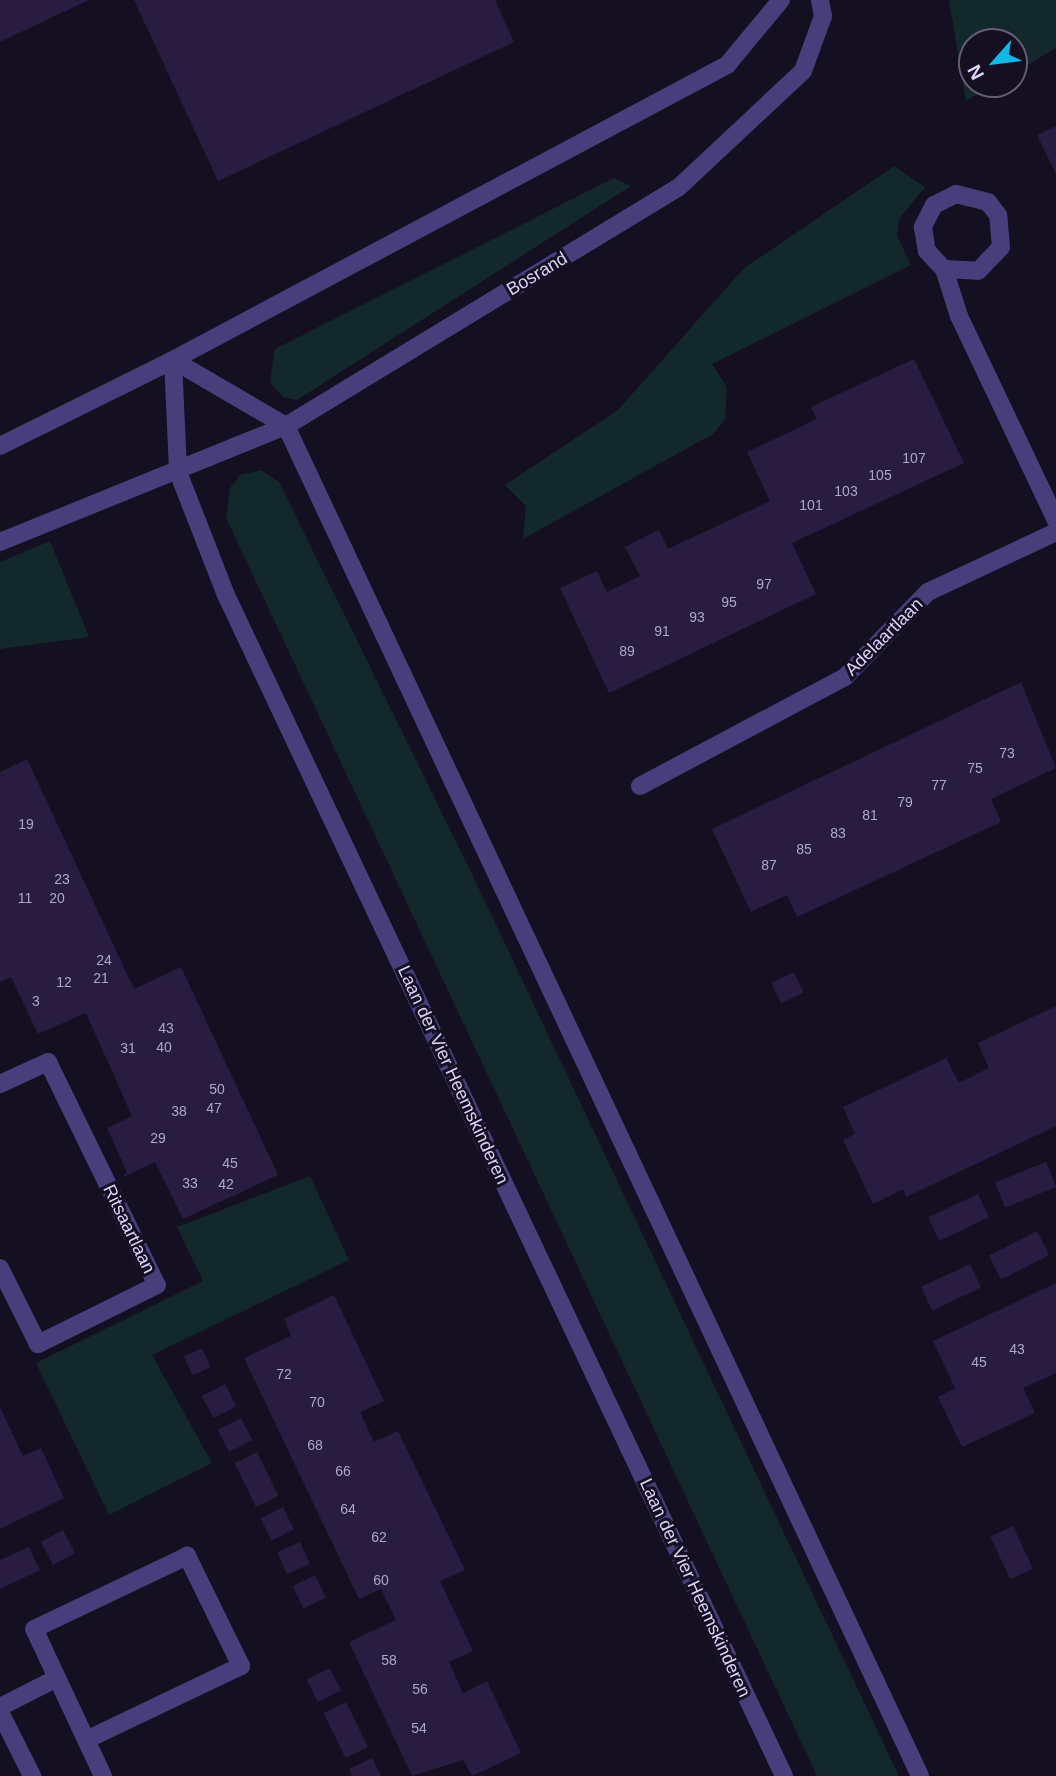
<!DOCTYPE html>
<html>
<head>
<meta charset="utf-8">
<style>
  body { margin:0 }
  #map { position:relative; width:1056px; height:1776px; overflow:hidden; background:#140f21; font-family:Arial,sans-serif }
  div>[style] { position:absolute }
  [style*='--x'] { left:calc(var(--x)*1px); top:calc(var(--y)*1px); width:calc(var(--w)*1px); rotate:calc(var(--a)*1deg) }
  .green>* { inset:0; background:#13282a }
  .building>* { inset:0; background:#281d40; transform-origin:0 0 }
  .service>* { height:18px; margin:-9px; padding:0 9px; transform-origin:9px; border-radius:9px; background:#483e7c }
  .minor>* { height:18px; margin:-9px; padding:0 9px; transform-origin:9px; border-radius:9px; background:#483e7c }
  .tertiary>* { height:18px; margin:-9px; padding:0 9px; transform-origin:9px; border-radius:9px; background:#483e7c }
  span { translate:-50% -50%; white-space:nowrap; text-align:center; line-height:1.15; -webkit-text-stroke:6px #140f21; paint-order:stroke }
  .number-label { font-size:14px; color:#afa5cc }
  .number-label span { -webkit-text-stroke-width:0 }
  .street-label { font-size:18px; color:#dcd2fb }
  .north { position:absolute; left:958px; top:28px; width:70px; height:70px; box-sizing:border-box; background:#140f21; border:2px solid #645d78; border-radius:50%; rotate:242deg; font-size:19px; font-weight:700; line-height:28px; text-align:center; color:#dcd2fb }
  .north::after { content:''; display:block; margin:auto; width:24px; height:32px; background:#13b6e7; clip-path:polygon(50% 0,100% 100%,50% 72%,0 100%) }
</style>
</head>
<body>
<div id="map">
  <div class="green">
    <div style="clip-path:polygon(949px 0,1056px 0,1056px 48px,1014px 73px,1014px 42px,972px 42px,972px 84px,995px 84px,966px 101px)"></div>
    <div style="clip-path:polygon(894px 166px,925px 187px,899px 219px,897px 236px,911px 265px,712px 364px,727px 387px,725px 419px,713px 434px,523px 539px,526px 506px,505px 485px,618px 410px,743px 269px)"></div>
    <div style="clip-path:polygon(614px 178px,631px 186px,297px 400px,283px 397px,270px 382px,275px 349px)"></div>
    <div style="clip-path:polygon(261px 470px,279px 482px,472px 874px,899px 1776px,817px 1776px,226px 518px,230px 488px,240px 475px)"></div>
    <div style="clip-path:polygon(50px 541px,89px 637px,0 649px,0 562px)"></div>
    <div style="clip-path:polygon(310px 1176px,349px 1260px,152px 1355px,212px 1463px,109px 1515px,36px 1363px,203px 1281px,177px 1227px)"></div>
  </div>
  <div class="building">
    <div style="clip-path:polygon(0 0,89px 0,0 42px)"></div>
    <div style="clip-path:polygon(134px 0,495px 0,514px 42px,218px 181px)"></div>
    <div style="clip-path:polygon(1056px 126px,1056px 174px,1037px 135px)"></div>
    <div style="clip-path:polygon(914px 359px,964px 463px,792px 543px,816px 594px,609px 693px,560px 588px,597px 571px,607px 592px,640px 576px,625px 547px,659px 530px,668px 549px,770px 501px,747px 452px,817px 419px,811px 407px)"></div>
    <div style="clip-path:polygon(1021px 682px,1056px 768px,991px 799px,1001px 822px,797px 917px,787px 895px,751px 912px,712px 829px)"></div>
    <div style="clip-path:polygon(27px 759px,134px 989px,181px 967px,278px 1175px,183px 1219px,155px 1162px,121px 1178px,127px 1172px,107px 1128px,132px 1116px,86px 1013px,38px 1034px,11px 977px,0 982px,0 772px)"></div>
    <div style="left:794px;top:972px;width:23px;height:25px;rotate:65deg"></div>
    <div style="clip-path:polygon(1056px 1006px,1056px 1126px,906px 1197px,903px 1189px,873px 1204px,843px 1140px,855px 1134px,843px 1107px,946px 1058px,959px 1083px,989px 1068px,978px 1043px)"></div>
    <div style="left:1046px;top:1162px;width:27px;height:55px;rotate:68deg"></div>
    <div style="left:978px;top:1194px;width:26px;height:55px;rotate:65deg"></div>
    <div style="left:1037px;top:1231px;width:27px;height:54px;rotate:63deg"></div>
    <div style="left:970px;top:1264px;width:26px;height:54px;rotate:65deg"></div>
    <div style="clip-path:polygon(1056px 1283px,1056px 1373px,1023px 1388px,1035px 1413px,962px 1447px,938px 1397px,955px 1388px,933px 1341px)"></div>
    <div style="clip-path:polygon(334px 1295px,384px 1401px,360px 1412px,374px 1442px,398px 1431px,465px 1570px,440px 1581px,473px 1651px,449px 1662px,463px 1693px,487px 1681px,521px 1753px,472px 1776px,463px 1760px,412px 1776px,349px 1642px,396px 1620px,381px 1589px,359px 1599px,244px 1358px,291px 1336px,284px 1319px)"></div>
    <div style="left:202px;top:1348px;width:21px;height:20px;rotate:65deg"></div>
    <div style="left:225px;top:1384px;width:25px;height:26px;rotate:63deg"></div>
    <div style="clip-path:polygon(0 1407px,23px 1456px,41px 1448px,64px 1498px,0 1529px)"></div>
    <div style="left:241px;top:1418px;width:25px;height:26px;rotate:63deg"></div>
    <div style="left:257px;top:1452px;width:49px;height:25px;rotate:64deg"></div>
    <div style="left:283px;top:1507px;width:25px;height:25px;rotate:64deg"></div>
    <div style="left:1013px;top:1526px;width:47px;height:25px;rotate:65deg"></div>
    <div style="left:63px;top:1530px;width:26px;height:25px;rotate:62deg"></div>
    <div style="left:300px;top:1542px;width:24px;height:25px;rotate:66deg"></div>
    <div style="clip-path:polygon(29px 1547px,40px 1570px,0 1589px,0 1560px)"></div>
    <div style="left:315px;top:1575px;width:25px;height:25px;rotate:64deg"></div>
    <div style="left:330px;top:1668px;width:25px;height:26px;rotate:64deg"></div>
    <div style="left:346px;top:1702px;width:50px;height:25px;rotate:64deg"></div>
    <div style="clip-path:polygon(372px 1758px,381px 1776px,352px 1776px,349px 1769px)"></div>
  </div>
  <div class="service">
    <div style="--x:0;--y:1084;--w:53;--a:-24.6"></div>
    <div style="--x:48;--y:1062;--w:248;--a:64"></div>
    <div style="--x:157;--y:1285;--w:133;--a:153.6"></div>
    <div style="--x:0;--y:1707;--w:64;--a:-27"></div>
    <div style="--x:0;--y:1712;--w:72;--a:63.4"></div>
    <div style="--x:86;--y:1740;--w:172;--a:-25.5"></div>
    <div style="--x:241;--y:1666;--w:123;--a:-116.1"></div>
  </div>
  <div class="minor">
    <div style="--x:944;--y:269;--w:34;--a:3"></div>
    <div style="--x:978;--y:271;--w:33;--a:-46"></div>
    <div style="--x:1001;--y:247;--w:32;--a:-95"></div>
    <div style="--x:998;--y:215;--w:16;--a:-128"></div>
    <div style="--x:988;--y:202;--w:33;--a:-166"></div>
    <div style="--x:956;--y:194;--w:25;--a:153"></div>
    <div style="--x:934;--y:205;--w:25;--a:117"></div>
    <div style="--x:923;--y:227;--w:24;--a:81"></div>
    <div style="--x:927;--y:251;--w:25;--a:47"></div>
    <div style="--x:944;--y:269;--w:49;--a:72.3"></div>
    <div style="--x:959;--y:316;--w:226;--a:64.6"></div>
    <div style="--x:640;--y:786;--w:232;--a:-28"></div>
    <div style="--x:845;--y:677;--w:119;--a:-45.7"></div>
    <div style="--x:928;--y:592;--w:141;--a:-25.1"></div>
    <div style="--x:0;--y:1268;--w:85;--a:63.4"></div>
    <div style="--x:103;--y:1776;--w:162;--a:-115.1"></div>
    <div style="--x:34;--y:1629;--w:170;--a:-25.5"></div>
  </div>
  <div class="tertiary">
    <div style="--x:781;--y:0;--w:85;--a:129.7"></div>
    <div style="--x:727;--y:65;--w:628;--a:151.97"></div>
    <div style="--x:173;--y:360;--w:112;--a:87.4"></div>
    <div style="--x:178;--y:472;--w:132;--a:68.7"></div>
    <div style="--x:226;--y:595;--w:1306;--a:64.71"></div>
    <div style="--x:286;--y:426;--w:1491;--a:64.84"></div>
    <div style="--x:0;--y:446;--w:193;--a:-26.4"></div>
    <div style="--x:173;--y:360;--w:131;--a:30.3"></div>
    <div style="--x:0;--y:542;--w:309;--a:-22.1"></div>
    <div style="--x:286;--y:426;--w:459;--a:-31.3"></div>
    <div style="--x:678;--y:188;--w:171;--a:-43.1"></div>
    <div style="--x:803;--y:71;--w:59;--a:-70"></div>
    <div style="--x:823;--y:16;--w:16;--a:-101"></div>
  </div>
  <div class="number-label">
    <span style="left:914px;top:458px">107</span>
    <span style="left:880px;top:475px">105</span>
    <span style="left:846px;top:491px">103</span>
    <span style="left:811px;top:505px">101</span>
    <span style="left:764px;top:584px">97</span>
    <span style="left:729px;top:602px">95</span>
    <span style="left:697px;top:617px">93</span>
    <span style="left:662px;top:631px">91</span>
    <span style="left:627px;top:651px">89</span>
    <span style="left:1007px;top:753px">73</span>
    <span style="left:975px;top:768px">75</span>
    <span style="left:939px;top:785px">77</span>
    <span style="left:905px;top:802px">79</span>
    <span style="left:870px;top:815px">81</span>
    <span style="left:26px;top:824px">19</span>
    <span style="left:838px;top:833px">83</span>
    <span style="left:804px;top:849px">85</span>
    <span style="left:769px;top:865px">87</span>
    <span style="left:62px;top:879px">23</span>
    <span style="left:25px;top:898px">11</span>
    <span style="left:57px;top:898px">20</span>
    <span style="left:104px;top:960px">24</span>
    <span style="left:101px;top:978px">21</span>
    <span style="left:64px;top:982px">12</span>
    <span style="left:36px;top:1001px">3</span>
    <span style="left:166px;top:1028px">43</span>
    <span style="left:164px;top:1047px">40</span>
    <span style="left:128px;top:1048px">31</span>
    <span style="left:217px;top:1089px">50</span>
    <span style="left:214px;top:1108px">47</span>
    <span style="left:179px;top:1111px">38</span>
    <span style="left:158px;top:1138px">29</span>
    <span style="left:230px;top:1163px">45</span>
    <span style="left:190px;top:1183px">33</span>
    <span style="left:226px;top:1184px">42</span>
    <span style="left:1017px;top:1349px">43</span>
    <span style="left:979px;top:1362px">45</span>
    <span style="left:284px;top:1374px">72</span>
    <span style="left:317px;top:1402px">70</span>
    <span style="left:315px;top:1445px">68</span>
    <span style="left:343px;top:1471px">66</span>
    <span style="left:348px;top:1509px">64</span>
    <span style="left:379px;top:1537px">62</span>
    <span style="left:381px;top:1580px">60</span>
    <span style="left:389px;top:1660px">58</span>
    <span style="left:420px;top:1689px">56</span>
    <span style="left:419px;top:1728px">54</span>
  </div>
  <div class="street-label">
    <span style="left:537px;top:274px;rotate:-31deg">Bosrand</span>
    <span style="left:884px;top:637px;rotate:-45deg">Adelaartlaan</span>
    <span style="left:453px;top:1075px;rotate:65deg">Laan der Vier Heemskinderen</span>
    <span style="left:129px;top:1229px;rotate:64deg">Ritsaartlaan</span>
    <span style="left:695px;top:1588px;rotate:65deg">Laan der Vier Heemskinderen</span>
  </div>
  <div class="north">N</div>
</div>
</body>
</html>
